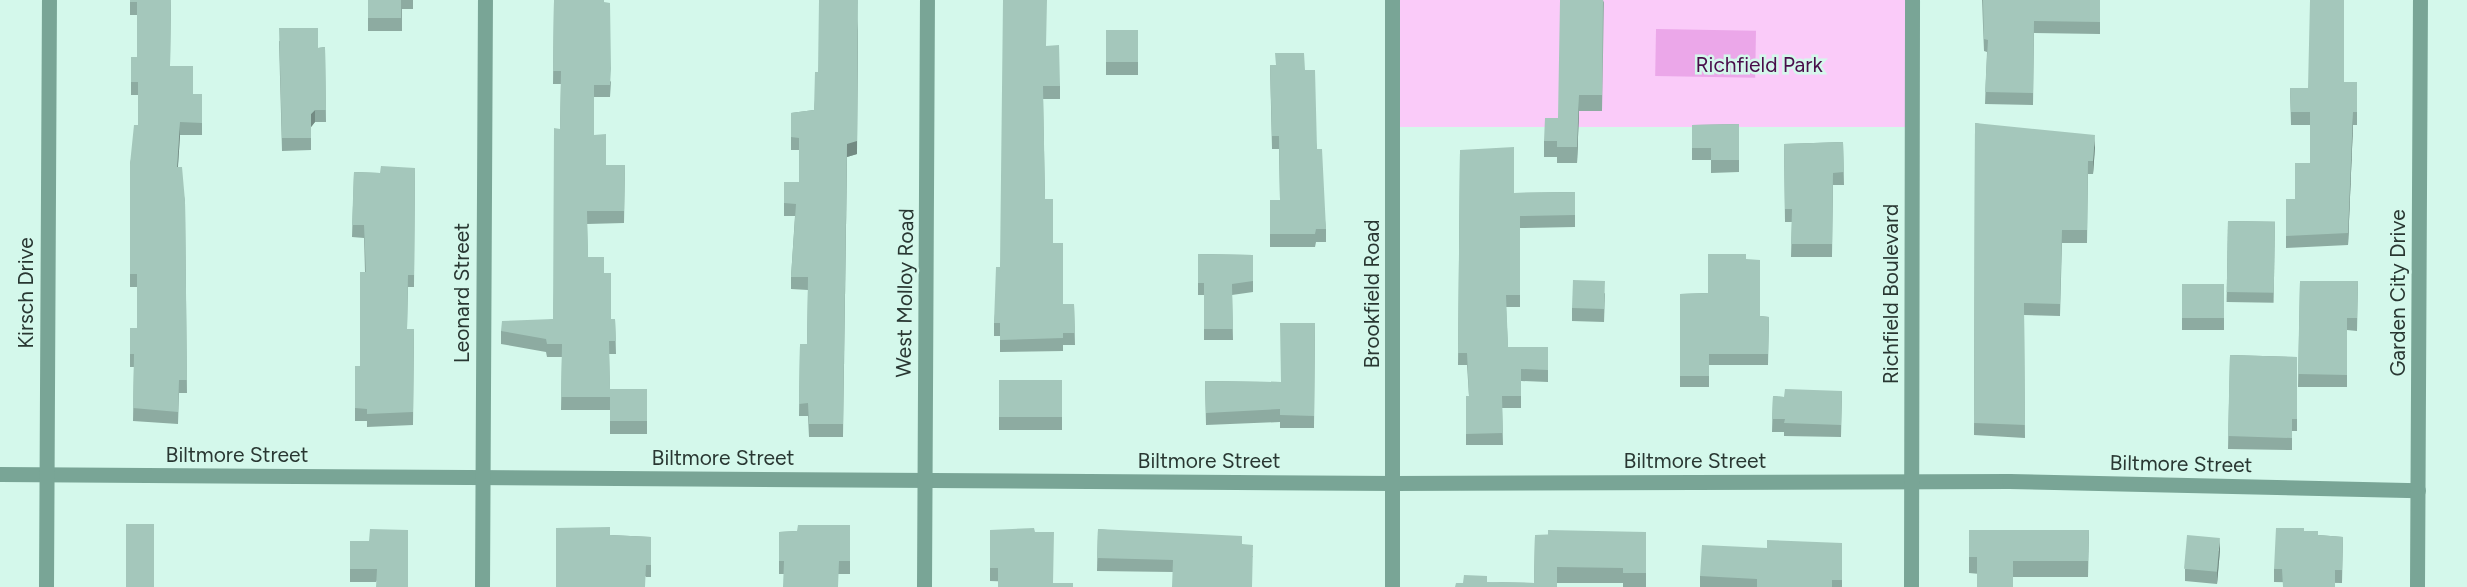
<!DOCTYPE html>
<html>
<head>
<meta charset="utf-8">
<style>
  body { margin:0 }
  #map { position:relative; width:2467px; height:587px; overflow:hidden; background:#d4f8eb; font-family:Figtree,sans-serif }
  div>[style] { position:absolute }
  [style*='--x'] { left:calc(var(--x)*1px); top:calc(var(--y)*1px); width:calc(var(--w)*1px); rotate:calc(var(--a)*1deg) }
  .green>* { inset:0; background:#facbf9; transform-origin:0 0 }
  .water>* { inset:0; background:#eba7e9; transform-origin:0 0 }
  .street>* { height:15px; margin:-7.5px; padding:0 7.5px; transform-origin:7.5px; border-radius:7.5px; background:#79a596 }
  .wall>* { inset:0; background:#8daba1; transform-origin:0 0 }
  .shaded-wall>* { inset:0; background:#738b83 }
  .building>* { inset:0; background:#a4c7bb; transform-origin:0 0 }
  span { translate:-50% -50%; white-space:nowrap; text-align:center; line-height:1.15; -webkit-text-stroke:5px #d4f8eb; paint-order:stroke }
  .park-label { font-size:21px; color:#490d4a }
  .street-label { font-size:21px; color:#293732 }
</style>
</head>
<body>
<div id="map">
  <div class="green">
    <div style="left:1392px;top:0;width:520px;height:127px"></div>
  </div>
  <div class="water">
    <div style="left:1656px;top:29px;width:100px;height:47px;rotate:1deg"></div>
  </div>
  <div class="street">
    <div style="--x:0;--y:474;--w:1393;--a:0.37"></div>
    <div style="--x:1393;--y:483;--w:616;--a:-0.19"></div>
    <div style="--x:2009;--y:481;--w:409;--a:1.3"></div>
    <div style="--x:46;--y:587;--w:587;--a:-89.71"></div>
    <div style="--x:482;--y:587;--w:587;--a:-89.71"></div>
    <div style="--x:924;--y:587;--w:587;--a:-89.71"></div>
    <div style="--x:1392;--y:587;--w:587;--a:-90"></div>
    <div style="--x:1911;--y:587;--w:587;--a:-89.9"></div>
    <div style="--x:2417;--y:587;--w:587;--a:-89.71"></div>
  </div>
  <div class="wall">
    <div style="clip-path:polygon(130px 0,171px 0,170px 66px,193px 94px,202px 94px,202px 135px,180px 135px,178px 167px,185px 201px,187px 393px,179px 393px,178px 424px,133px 421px,134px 367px,130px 367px,130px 328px,137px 328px,137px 287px,130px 287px,130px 164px,138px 125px,138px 95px,131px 95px,131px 57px,137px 57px,137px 15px,130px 15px)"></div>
    <div style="clip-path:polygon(368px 0,413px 0,413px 9px,402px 9px,402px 31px,368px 31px)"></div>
    <div style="clip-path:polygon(554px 0,611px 82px,610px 97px,594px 97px,594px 135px,606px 165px,625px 165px,624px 223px,587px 224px,588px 257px,604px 273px,611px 319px,615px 319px,616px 354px,609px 354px,610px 389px,647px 389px,647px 434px,610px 434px,610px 410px,561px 410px,562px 357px,547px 357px,546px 352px,501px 344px,501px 331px,553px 319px,560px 129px,561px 84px,553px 84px)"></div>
    <div style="clip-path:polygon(1604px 0,1602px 111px,1579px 111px,1577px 163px,1557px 163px,1557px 157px,1544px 157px,1544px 141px,1558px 118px)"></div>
    <div style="clip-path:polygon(1982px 0,2100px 0,2100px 34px,2034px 33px,2033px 105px,1985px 104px,1987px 52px,1984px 51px)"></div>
    <div style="left:1106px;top:30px;width:32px;height:45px"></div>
    <div style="clip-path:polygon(279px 41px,318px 48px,325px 47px,326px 122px,315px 122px,311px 127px,311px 150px,282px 151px)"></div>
    <div style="clip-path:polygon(1046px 46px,1060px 86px,1060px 99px,1043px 99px,1045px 199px,1063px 304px,1074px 304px,1075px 345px,1063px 345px,1063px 351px,1000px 352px,1000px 336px,994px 336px,994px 323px,1000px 267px)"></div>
    <div style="clip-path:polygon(1270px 65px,1305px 70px,1317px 149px,1326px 229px,1326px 242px,1316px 242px,1315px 247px,1270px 247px,1270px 200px,1280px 200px,1279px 149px,1272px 149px)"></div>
    <div style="clip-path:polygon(818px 72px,857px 154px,847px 157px,843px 437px,809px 437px,808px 416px,799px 416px,800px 344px,807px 344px,808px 290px,791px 289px,791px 277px,795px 216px,784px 216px,784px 182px,799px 182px,799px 150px,791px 150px,791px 113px,814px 110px)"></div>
    <div style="clip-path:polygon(2344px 82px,2357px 82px,2357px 125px,2353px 125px,2348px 245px,2286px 248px,2286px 199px,2295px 199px,2310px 163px,2310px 125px,2291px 125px,2290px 88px,2308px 88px)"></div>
    <div style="clip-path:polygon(1975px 123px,2095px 147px,2093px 174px,2088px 174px,2087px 243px,2062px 243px,2060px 316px,2024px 315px,2025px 438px,1974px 435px)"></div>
    <div style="clip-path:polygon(1739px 124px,1739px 172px,1711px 173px,1711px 160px,1692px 160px,1692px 125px)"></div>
    <div style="clip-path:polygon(1843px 142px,1844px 185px,1833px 185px,1832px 257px,1791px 257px,1792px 222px,1785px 222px,1784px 144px)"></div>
    <div style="clip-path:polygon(1460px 150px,1514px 193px,1575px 192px,1575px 227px,1520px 228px,1520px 307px,1506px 307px,1508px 347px,1548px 347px,1548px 382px,1521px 381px,1521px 408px,1502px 408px,1503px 445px,1466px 445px,1466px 396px,1469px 396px,1467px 365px,1458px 365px)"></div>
    <div style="clip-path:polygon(415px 168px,414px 287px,408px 287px,407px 329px,414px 329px,413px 425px,367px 427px,367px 421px,355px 421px,355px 366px,360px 366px,365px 272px,364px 238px,352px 237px,354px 172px,380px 173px)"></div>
    <div style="left:2228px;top:221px;width:47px;height:81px;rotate:1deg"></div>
    <div style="clip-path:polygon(1198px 254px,1253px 255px,1253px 292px,1232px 295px,1233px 340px,1204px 340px,1204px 295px,1198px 295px)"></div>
    <div style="clip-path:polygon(1746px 259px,1760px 316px,1769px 317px,1768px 365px,1709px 365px,1709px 387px,1680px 387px,1680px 294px,1708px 293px)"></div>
    <div style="clip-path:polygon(2300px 281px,2358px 281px,2357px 331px,2347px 330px,2347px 387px,2298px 387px)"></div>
    <div style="left:2182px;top:284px;width:42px;height:46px"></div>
    <div style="clip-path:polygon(1605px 293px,1604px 322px,1572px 321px,1572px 308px)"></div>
    <div style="clip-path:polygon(1315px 323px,1314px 428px,1280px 428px,1280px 422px,1206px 425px,1205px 381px,1281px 382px)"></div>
    <div style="clip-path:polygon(2230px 355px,2297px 357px,2297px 431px,2292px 431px,2292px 450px,2228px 449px)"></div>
    <div style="left:999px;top:380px;width:63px;height:50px"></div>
    <div style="clip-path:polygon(1842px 391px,1841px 437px,1784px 436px,1784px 432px,1772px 432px,1773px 396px,1784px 397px)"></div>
    <div style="clip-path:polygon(850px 525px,850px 574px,779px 574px,779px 532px,797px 531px)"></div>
    <div style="clip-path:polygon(1098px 529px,1242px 544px,1253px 557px,1173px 572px,1097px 571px)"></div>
    <div style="clip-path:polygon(408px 530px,376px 582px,350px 582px,350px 541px,369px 541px)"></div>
    <div style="clip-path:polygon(990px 530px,1035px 532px,1053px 583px,990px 581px)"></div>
    <div style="clip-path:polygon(1969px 530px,2089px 530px,2088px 577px,2013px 577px,1969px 573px)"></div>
    <div style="clip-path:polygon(2304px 531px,2318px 535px,2343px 537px,2342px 583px,2274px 582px,2274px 569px)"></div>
    <div style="clip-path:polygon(1646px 532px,1646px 587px,1623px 587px,1623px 583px,1557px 583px,1557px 587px,1487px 582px,1534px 583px,1535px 535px)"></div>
    <div style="clip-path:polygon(610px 535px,651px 537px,651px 577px,646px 577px)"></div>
    <div style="clip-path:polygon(1842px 543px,1842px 587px,1700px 587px,1700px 576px)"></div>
    <div style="clip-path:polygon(2220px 550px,2217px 584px,2185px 581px,2185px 569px)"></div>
  </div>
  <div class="shaded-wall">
    <div style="clip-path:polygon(858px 19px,857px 154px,847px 157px,843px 437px,847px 144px)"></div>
    <div style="clip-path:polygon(1579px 95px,1579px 111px,1577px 163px,1577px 147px)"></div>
    <div style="clip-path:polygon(315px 110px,315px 122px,311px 127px,311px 114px)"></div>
    <div style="clip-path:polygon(2353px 112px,2353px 125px,2348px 245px,2348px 233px)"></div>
    <div style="clip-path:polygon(180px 122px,180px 135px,177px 179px,177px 167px)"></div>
    <div style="clip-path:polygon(2095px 135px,2095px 147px,2093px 174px,2093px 161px)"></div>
    <div style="clip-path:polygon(2220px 538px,2220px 550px,2217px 584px,2217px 571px)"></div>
  </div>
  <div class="building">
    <div style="clip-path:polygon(130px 0,171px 0,170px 66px,193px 66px,193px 94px,202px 94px,202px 123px,180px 122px,177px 167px,182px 167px,185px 201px,187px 380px,179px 380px,178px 412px,133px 408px,134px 354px,130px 354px,130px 328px,137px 328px,137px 274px,130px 274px,130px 164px,134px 125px,138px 125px,138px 82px,131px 82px,131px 57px,137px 57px,137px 2px,130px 2px)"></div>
    <div style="left:368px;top:0;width:33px;height:18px"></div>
    <div style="clip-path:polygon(554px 0,604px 0,604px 2px,610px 3px,611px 69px,610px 85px,594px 85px,594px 135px,606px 134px,606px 165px,625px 165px,624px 211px,587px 211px,588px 257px,604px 257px,604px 273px,611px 273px,611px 319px,615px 319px,616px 341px,609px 341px,610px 389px,647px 389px,647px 421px,610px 421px,610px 397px,561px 397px,562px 344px,547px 344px,546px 339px,501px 331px,502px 321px,553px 319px,554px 128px,560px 129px,561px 71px,553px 71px)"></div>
    <div style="clip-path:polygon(819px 0,858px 0,857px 141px,847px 144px,843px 424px,809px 424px,808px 403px,799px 404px,800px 344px,807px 344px,808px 277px,791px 277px,796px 204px,784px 203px,784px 182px,799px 182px,799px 138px,791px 137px,791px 113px,814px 110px,815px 72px,818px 72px)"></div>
    <div style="clip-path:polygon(1003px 0,1047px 0,1046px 46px,1059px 45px,1060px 86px,1043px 86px,1045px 199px,1053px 199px,1053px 243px,1063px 243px,1063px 304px,1074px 304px,1075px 333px,1063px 333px,1063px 338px,1000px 340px,1000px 323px,994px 323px,996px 267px,1000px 267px)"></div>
    <div style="clip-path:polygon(1560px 0,1603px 0,1602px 95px,1579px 95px,1577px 147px,1557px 147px,1557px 141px,1544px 141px,1545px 118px,1558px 118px)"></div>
    <div style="clip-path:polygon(1983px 0,2100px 0,2100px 22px,2034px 21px,2033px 93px,1985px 92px,1988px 40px,1984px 39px)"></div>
    <div style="clip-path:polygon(2310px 0,2344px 0,2344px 82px,2357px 82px,2357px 112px,2353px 112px,2348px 233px,2286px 236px,2286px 199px,2295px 199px,2295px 163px,2310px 163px,2310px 112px,2291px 112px,2290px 88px,2308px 88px)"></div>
    <div style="clip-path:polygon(279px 28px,318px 28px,318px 48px,325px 47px,326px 110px,315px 110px,311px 114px,311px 138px,282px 138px)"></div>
    <div style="left:1106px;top:30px;width:32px;height:32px"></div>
    <div style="clip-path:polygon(1275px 53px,1304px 53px,1305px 70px,1315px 70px,1317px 149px,1322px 149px,1326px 229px,1316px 229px,1315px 234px,1270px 234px,1270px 200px,1280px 200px,1279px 136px,1272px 136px,1270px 65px,1276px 65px)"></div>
    <div style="clip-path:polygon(1975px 123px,2095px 135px,2093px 161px,2088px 161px,2087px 230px,2062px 230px,2060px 304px,2024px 303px,2025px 425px,1974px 423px)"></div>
    <div style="clip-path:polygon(1739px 124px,1739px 160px,1711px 160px,1711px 148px,1692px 148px,1692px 125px)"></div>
    <div style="clip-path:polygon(1843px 142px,1844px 172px,1833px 173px,1832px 244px,1791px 244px,1792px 209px,1785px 209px,1784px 144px)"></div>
    <div style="clip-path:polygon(1514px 147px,1514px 193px,1575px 192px,1575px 215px,1520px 216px,1520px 295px,1506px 295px,1508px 347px,1548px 347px,1548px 370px,1521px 369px,1521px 396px,1502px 396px,1503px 433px,1466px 434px,1466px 396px,1469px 396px,1467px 353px,1458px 353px,1460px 150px)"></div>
    <div style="clip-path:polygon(381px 166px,415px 168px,414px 275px,408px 275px,407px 329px,414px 329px,413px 412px,367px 414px,367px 409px,355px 408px,355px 366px,360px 366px,360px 272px,366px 272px,364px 225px,352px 225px,354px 172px,380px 173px)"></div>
    <div style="left:2228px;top:221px;width:47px;height:71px;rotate:1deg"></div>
    <div style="clip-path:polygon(1198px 254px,1253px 255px,1253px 281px,1232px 284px,1233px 329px,1204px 329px,1204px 283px,1198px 283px)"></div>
    <div style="clip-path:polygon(1708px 254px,1746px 254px,1746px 259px,1760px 260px,1760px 316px,1769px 317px,1768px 354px,1709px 354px,1709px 376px,1680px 376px,1680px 294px,1708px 293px)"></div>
    <div style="left:1573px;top:280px;width:32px;height:28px;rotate:2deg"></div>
    <div style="clip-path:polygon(2300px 281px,2358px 281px,2357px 318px,2347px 318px,2347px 375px,2298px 374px)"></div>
    <div style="left:2182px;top:284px;width:42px;height:34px"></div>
    <div style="clip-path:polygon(1280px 323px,1315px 323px,1314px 416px,1280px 415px,1280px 409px,1206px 413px,1205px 381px,1281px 382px)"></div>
    <div style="clip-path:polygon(2230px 355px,2297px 357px,2297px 419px,2292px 419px,2292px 438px,2228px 436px)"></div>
    <div style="left:999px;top:380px;width:63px;height:37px"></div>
    <div style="clip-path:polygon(1785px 389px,1842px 391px,1841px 425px,1784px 423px,1785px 419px,1772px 419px,1773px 396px,1784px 397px)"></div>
    <div style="left:126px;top:524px;width:28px;height:63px"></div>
    <div style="clip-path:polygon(798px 525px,850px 525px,850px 561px,839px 561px,838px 587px,783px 587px,784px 561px,779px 561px,779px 532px,797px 531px)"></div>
    <div style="clip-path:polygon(610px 527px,610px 535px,651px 537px,651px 565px,646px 565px,645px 587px,556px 587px,556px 528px)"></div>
    <div style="clip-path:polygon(1034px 528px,1035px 532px,1054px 532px,1053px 583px,1073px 583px,1073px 587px,998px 587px,998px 568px,990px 568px,990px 530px)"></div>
    <div style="clip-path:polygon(2276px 528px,2304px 528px,2304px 531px,2318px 531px,2318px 535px,2343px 537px,2342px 570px,2335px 570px,2335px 587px,2283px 587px,2282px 569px,2274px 569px)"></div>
    <div style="clip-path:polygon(370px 529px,408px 530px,408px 587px,376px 587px,377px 569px,350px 569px,350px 541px,369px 541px)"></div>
    <div style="clip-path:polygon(1098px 529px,1242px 536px,1242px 544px,1253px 545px,1252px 587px,1172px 587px,1173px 560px,1097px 558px)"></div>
    <div style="clip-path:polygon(1548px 530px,1646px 532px,1646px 573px,1623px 573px,1623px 568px,1557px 567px,1557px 587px,1455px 587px,1456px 583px,1463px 583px,1464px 575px,1487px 576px,1487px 582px,1534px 583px,1535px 535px,1548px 535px)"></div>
    <div style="clip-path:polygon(1969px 530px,2089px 530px,2088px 561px,2013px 561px,2013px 587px,1977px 587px,1977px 557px,1969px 557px)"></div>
    <div style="left:2187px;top:535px;width:33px;height:34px;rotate:5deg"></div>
    <div style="clip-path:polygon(1767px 540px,1842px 543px,1842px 580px,1832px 580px,1832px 587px,1757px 587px,1757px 579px,1700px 576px,1702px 545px,1767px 548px)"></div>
  </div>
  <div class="park-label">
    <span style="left:1759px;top:65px">Richfield Park</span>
  </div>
  <div class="street-label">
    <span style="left:26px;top:293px;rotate:-90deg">Kirsch Drive</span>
    <span style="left:462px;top:293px;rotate:-90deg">Leonard Street</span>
    <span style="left:905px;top:293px;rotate:-89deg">West Molloy Road</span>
    <span style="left:2398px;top:293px;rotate:-90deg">Garden City Drive</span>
    <span style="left:1372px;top:294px;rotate:-90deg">Brookfield Road</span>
    <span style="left:1891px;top:294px;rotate:-90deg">Richfield Boulevard</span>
    <span style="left:237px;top:455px">Biltmore Street</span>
    <span style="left:723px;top:458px">Biltmore Street</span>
    <span style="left:1209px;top:461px">Biltmore Street</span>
    <span style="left:1695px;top:461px">Biltmore Street</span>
    <span style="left:2181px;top:464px;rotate:1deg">Biltmore Street</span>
  </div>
</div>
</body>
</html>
